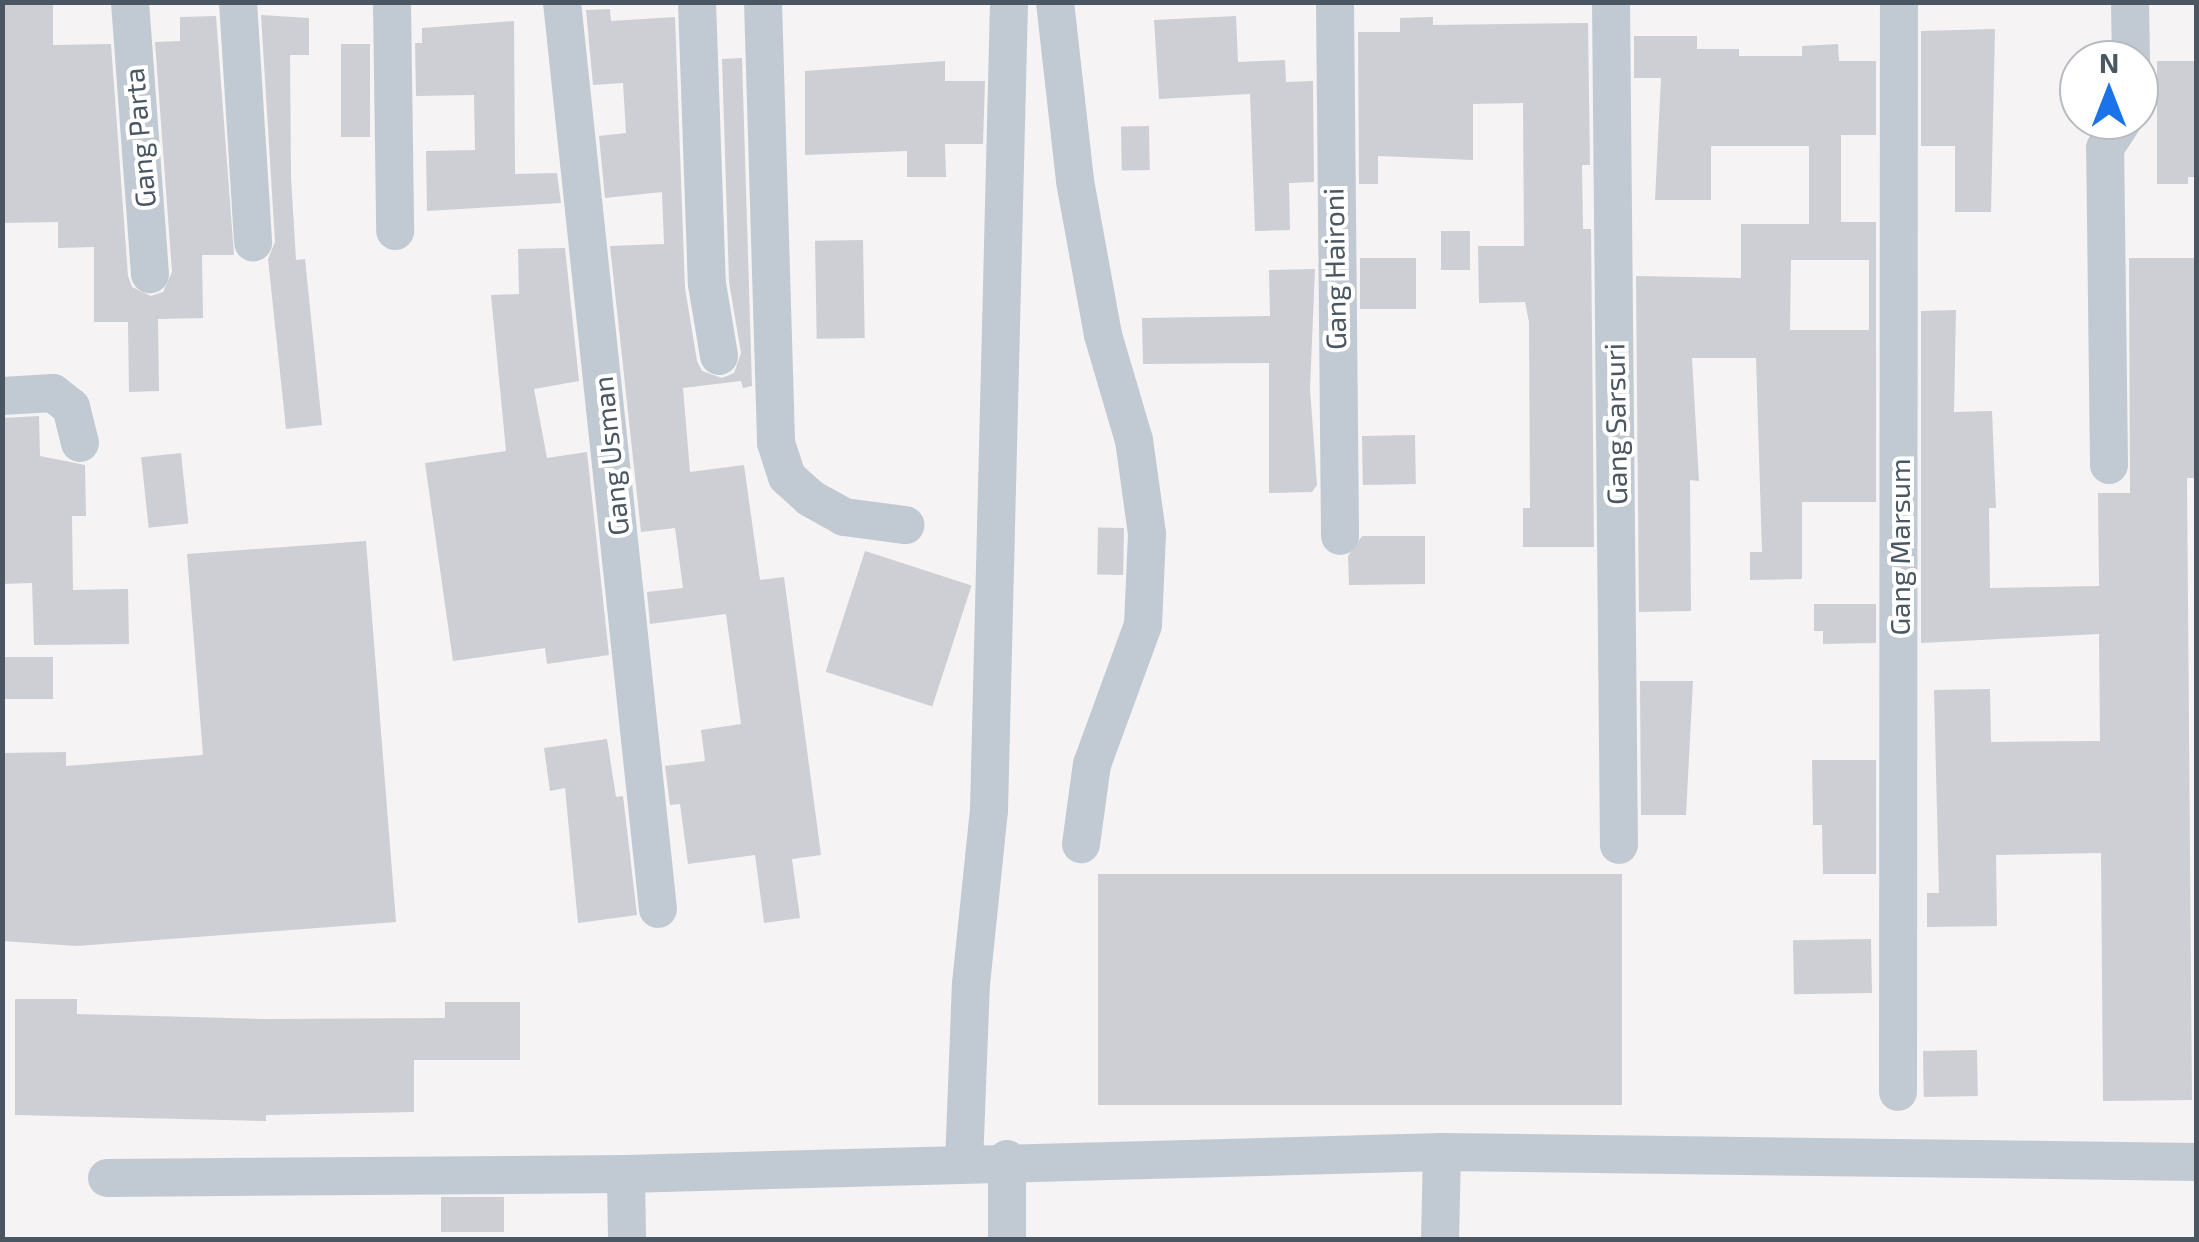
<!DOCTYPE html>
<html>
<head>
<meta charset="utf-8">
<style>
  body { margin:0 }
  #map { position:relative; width:2199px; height:1242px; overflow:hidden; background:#f5f3f3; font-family:"Exo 2",sans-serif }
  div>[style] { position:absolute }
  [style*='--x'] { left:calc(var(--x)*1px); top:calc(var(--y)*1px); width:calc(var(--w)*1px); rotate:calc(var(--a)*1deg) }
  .building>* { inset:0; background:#cdcfd5; transform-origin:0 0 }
  .minor>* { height:38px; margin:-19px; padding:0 19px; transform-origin:19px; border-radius:19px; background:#c1cad2 }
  span { translate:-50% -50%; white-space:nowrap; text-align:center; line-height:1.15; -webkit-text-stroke:8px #fff; paint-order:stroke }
  .street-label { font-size:28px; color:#4a5661 }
  .frame { position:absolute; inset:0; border:5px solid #4a5661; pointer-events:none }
  .north { position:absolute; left:2059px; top:40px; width:100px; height:100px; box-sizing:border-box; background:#fff; border:2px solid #b7bbc0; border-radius:50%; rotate:0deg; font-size:28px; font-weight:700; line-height:40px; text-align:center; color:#4a5661 }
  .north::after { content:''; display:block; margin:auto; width:35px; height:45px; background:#1a73e8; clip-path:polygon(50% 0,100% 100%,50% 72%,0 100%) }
</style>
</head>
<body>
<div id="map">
  <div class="building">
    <div style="clip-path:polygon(2px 5px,53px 5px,53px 45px,111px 44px,128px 276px,132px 287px,151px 296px,163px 292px,172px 272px,155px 42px,180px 41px,180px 17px,216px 16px,234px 255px,202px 255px,203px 318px,158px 319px,159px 391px,129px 392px,128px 322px,94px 322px,94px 247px,58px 248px,58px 222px,2px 223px)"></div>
    <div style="clip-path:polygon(610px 9px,611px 21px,675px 17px,685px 288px,697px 361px,702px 371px,722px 378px,734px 373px,741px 353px,729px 282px,722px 59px,742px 58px,752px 386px,743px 388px,741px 381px,683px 388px,690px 472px,744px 465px,760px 580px,784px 577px,821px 855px,792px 859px,800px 918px,764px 923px,755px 855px,688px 864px,680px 804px,670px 805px,665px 766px,705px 761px,701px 730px,741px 724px,726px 614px,650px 624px,647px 592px,683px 588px,675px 528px,641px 532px,610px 246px,664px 244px,662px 192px,605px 198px,599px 136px,626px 133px,623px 83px,593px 85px,586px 10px)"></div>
    <div style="clip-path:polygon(261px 15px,309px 18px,309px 55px,290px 55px,291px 177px,296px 260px,305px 259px,322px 425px,286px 429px,268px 259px,275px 242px)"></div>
    <div style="clip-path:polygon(1236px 16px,1238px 62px,1285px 60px,1286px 82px,1313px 81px,1314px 182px,1289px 183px,1290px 230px,1255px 231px,1250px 94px,1159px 99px,1154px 20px)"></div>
    <div style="clip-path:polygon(1433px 17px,1433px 25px,1588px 23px,1590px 165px,1582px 165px,1583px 229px,1591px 229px,1594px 547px,1523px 547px,1523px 508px,1530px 508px,1529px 322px,1525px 302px,1479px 303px,1478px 246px,1524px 246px,1523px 103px,1473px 104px,1473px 160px,1378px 156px,1378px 184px,1359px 184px,1358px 32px,1400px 32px,1400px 18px)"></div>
    <div style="clip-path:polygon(514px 21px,515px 174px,557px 173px,561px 203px,427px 211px,426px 151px,475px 150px,474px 95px,416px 96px,415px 43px,422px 43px,422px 28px)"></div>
    <div style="clip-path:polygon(1995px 29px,1991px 212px,1955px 212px,1955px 146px,1921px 146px,1921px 31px)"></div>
    <div style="clip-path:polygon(evenodd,1634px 36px,1697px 36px,1697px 49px,1739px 49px,1739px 56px,1802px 56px,1802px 46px,1838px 44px,1839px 61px,1876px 61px,1876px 135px,1841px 135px,1841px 222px,1876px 222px,1876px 502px,1802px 502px,1802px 579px,1750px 580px,1750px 552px,1762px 552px,1756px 358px,1692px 358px,1699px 481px,1690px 480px,1691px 611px,1639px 612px,1636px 276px,1741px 278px,1741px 224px,1809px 224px,1809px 146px,1711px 146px,1711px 200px,1655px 200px,1661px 78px,1634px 78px,1634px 36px,1869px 260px,1869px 330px,1790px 330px,1791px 260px,1869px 260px)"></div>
    <div style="left:341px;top:44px;width:29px;height:93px"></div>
    <div style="clip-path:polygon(945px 61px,945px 81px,985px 81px,983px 144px,945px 144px,946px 177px,907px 177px,907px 151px,805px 155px,805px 71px)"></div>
    <div style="clip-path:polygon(2157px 61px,2196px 61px,2196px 177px,2188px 177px,2188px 184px,2157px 184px)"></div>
    <div style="left:1149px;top:126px;width:44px;height:28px;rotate:89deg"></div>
    <div style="left:1470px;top:231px;width:39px;height:29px;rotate:90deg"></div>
    <div style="left:863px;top:240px;width:98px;height:48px;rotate:89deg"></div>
    <div style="clip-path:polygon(565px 248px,579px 381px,534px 389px,547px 458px,587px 452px,609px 655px,547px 664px,545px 648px,453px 661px,425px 463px,506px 451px,491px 295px,519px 294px,518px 249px)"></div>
    <div style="left:1360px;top:258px;width:56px;height:51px"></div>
    <div style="clip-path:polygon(2129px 258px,2196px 258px,2196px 478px,2187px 478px,2192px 1100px,2103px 1101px,2101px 853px,1996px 855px,1997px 926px,1927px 927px,1927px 893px,1939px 893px,1934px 690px,1990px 689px,1991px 742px,2100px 741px,2099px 634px,1921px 643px,1921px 311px,1956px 310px,1954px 412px,1992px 411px,1996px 508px,1989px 508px,1990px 588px,2099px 586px,2098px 493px,2130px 493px)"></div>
    <div style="clip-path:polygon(1315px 269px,1310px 389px,1317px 485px,1312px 492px,1269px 493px,1269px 363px,1143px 364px,1142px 318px,1270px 316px,1269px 270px)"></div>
    <div style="clip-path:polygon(39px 416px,40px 456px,85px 465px,86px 516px,72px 516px,73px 590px,128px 589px,129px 644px,34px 645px,32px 583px,2px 584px,2px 418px)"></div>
    <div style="left:1415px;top:435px;width:49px;height:53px;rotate:89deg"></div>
    <div style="left:181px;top:453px;width:71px;height:40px;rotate:84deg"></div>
    <div style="left:1124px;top:528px;width:47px;height:26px;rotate:91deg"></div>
    <div style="clip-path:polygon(1362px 536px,1425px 536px,1425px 584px,1349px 585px,1348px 556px)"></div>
    <div style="clip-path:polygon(366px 541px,396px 922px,77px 946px,2px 941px,2px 753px,66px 752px,66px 766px,203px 755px,187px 554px)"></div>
    <div style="left:865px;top:551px;width:112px;height:127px;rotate:18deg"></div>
    <div style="clip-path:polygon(1814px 604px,1876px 604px,1876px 643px,1823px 644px,1823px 631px,1814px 631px)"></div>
    <div style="left:53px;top:657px;width:42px;height:51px;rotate:90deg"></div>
    <div style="clip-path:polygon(1640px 681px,1693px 681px,1686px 815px,1641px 815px)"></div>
    <div style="clip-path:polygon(607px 739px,616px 797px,623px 796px,637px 915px,578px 923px,565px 788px,550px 791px,544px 748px)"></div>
    <div style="clip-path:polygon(1812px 760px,1876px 760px,1876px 874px,1823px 874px,1822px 825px,1813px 825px)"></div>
    <div style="left:1098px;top:874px;width:524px;height:231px"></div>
    <div style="left:1871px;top:939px;width:54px;height:78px;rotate:89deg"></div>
    <div style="clip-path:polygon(15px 999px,77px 999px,77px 1014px,266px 1019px,445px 1018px,445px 1002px,520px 1002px,520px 1060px,414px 1060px,414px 1112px,266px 1115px,266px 1121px,15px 1115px)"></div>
    <div style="left:1977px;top:1050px;width:46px;height:54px;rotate:89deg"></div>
    <div style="left:504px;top:1197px;width:35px;height:63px;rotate:90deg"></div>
  </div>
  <div class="minor">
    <div style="--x:130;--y:2;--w:273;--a:85.8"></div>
    <div style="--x:238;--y:2;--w:241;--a:86.4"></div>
    <div style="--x:392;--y:2;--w:229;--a:89.2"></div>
    <div style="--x:562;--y:2;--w:912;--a:83.96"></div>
    <div style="--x:697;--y:2;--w:282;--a:88"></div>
    <div style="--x:707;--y:284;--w:73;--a:80.5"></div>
    <div style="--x:763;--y:2;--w:441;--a:88.3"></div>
    <div style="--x:776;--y:443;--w:36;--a:72"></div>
    <div style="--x:787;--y:477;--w:31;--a:42"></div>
    <div style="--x:810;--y:498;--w:39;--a:29"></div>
    <div style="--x:844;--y:517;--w:62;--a:7.5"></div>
    <div style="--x:1055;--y:2;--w:180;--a:83.6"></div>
    <div style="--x:1075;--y:181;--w:157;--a:79.7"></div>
    <div style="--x:1103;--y:335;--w:109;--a:73.6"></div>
    <div style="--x:1134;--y:440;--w:95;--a:82.1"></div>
    <div style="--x:1147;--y:534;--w:91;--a:92.5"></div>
    <div style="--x:1143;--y:625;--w:148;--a:110.1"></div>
    <div style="--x:1092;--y:764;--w:81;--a:97.8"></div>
    <div style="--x:1335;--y:2;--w:534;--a:89.46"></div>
    <div style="--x:1611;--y:2;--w:843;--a:89.46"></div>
    <div style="--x:2130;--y:2;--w:58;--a:89"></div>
    <div style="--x:2;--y:396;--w:51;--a:-3.4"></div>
    <div style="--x:53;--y:393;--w:23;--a:38"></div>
    <div style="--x:71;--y:407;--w:37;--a:76"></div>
    <div style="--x:2109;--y:465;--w:317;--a:-90.7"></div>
    <div style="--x:2105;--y:148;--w:33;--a:-57"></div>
    <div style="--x:1898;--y:1092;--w:1090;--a:-89.95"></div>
    <div style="--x:1007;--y:1159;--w:81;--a:90"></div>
    <div style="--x:964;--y:1164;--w:180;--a:-87.8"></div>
    <div style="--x:971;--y:984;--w:175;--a:-84.1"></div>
    <div style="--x:989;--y:810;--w:808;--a:-88.58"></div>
    <div style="--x:626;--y:1174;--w:66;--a:89.1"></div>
    <div style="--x:107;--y:1178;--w:519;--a:-0.44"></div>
    <div style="--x:626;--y:1174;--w:816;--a:-1.54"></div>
    <div style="--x:1442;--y:1152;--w:754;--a:0.76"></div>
    <div style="--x:1440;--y:1240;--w:88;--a:-88.7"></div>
  </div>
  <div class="street-label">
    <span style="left:139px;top:138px;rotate:-95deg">Gang Parta</span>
    <span style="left:1334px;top:269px;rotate:-91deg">Gang Haironi</span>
    <span style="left:1615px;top:424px;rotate:-91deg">Gang Sarsuri</span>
    <span style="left:610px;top:456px;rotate:-96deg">Gang Usman</span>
    <span style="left:1899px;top:547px;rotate:-90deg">Gang Marsum</span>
  </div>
  <div class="frame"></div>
  <div class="north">N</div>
</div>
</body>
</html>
